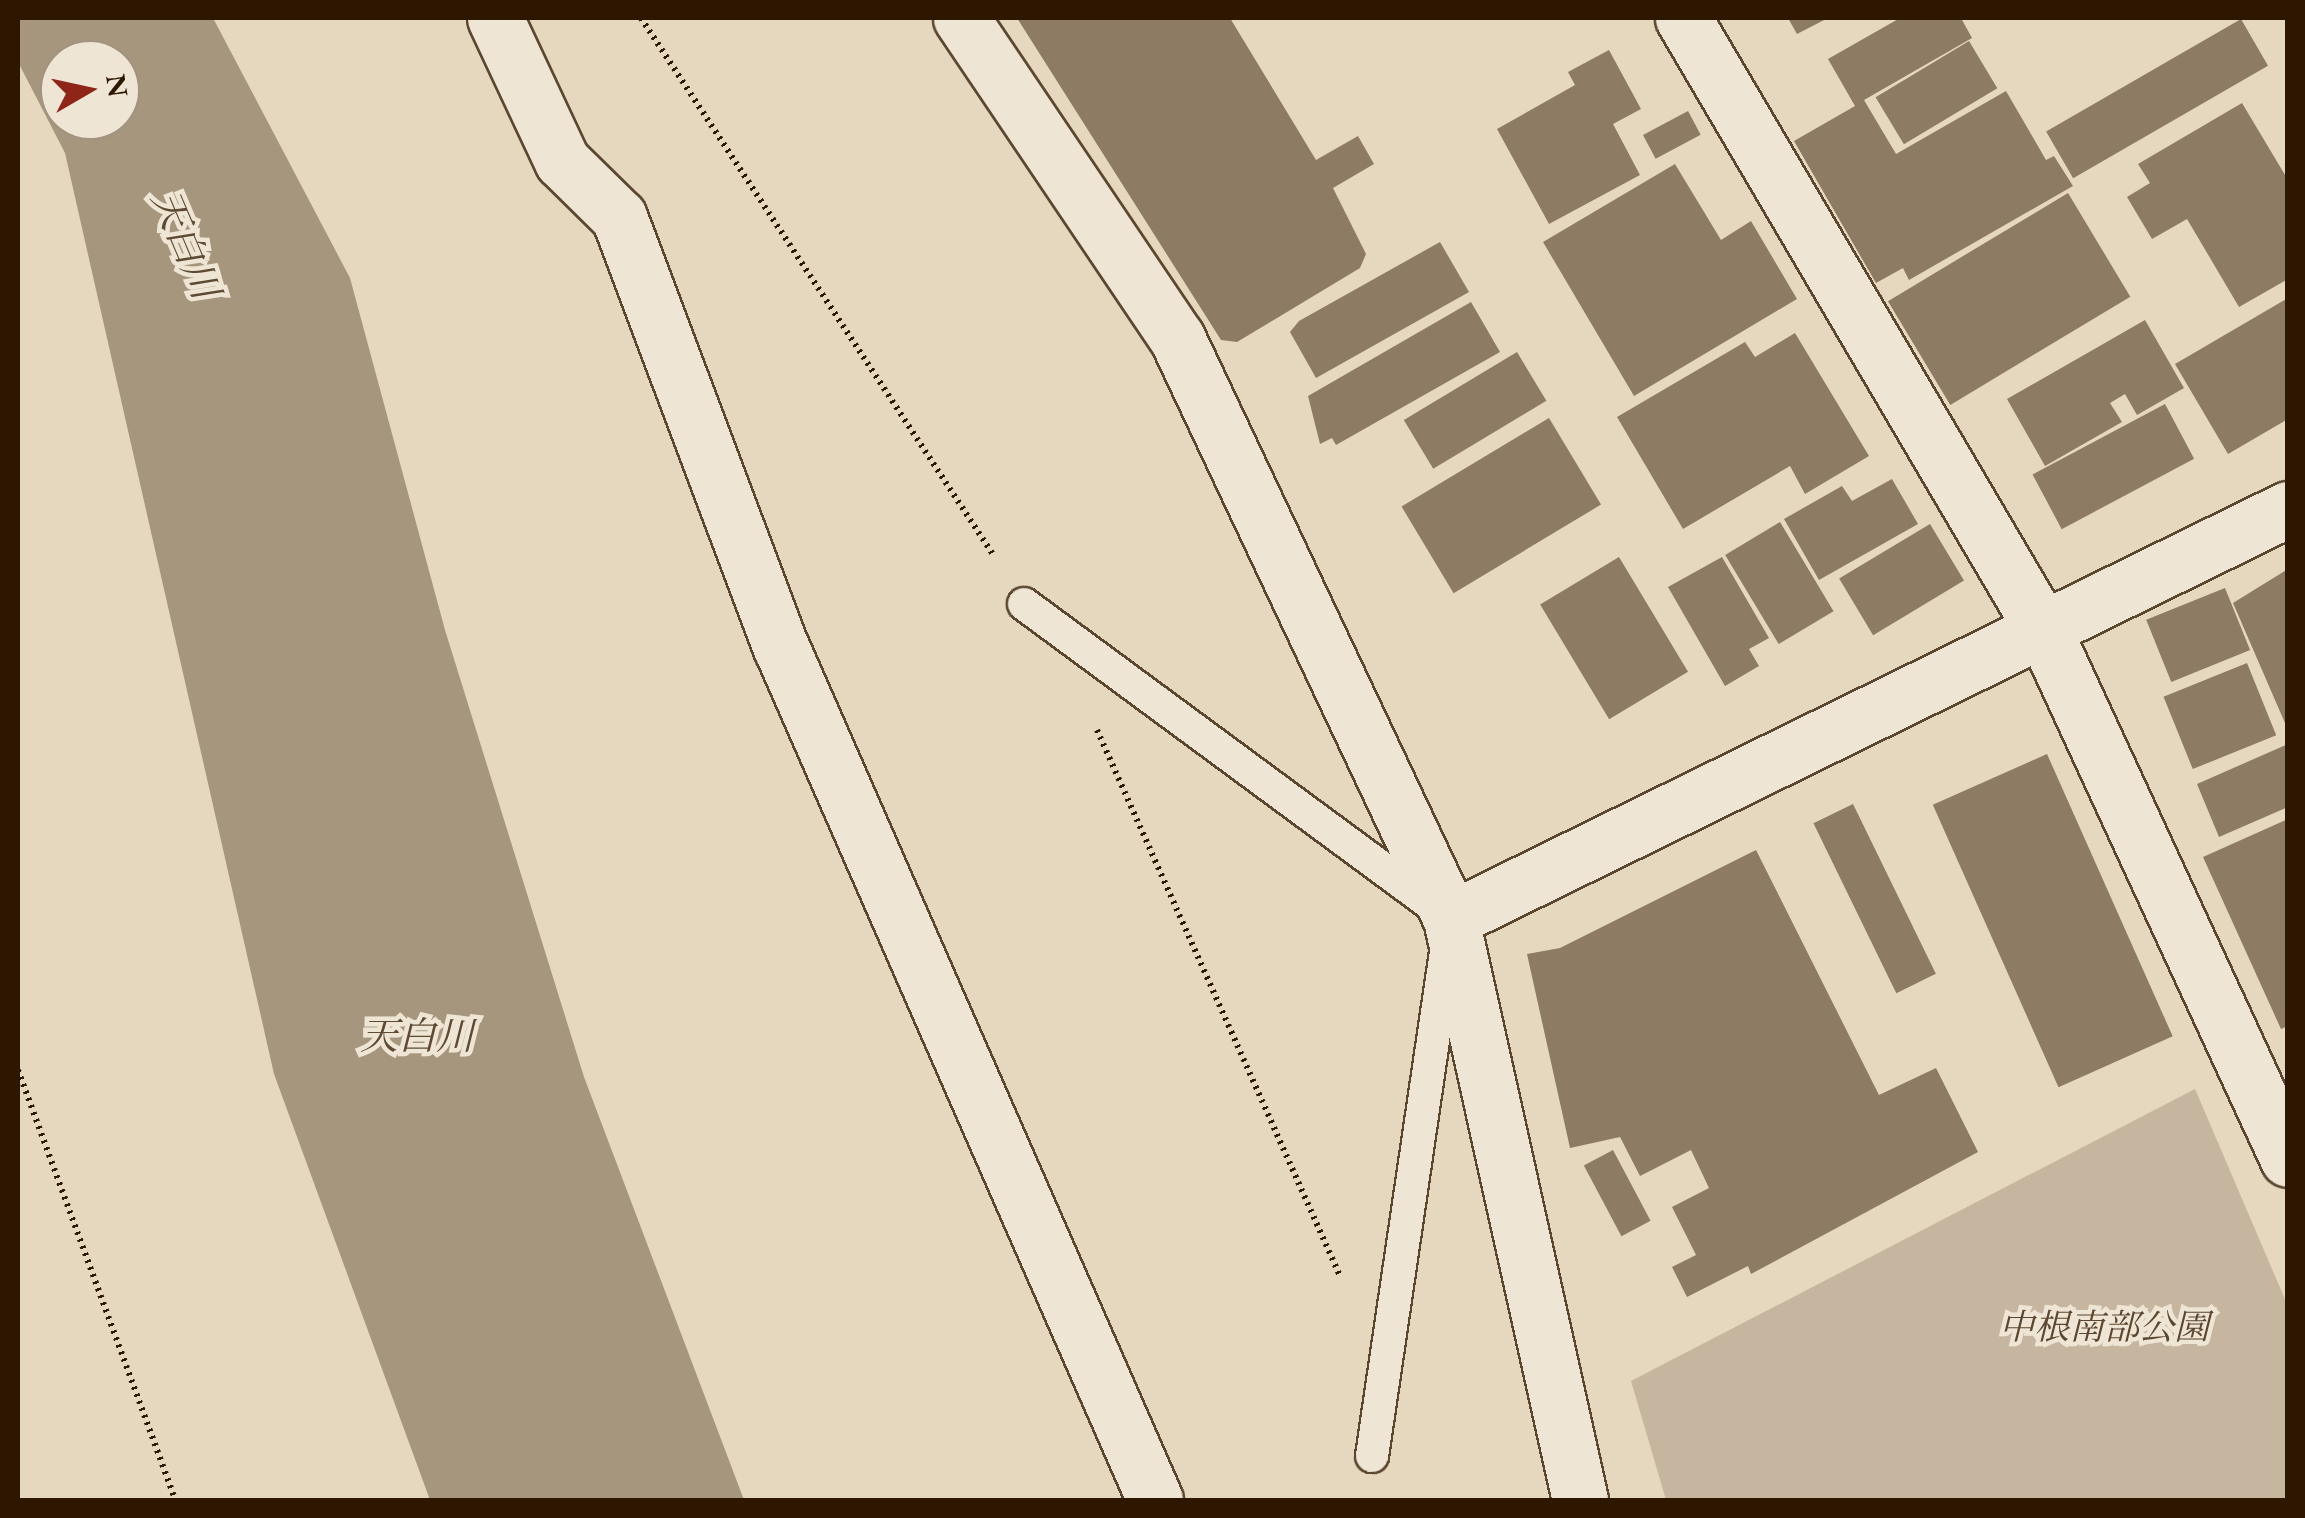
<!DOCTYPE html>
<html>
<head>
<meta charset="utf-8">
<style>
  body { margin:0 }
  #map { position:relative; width:2305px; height:1518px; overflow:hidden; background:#e6d7bf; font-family:"EB Garamond","Noto Serif JP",serif }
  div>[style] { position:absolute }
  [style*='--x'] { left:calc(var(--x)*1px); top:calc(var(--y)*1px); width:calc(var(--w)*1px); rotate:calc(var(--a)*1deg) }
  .green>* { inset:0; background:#c7b69f }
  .water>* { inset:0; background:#a7967e }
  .building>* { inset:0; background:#8d7b63; transform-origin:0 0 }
  .path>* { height:6px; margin-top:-3px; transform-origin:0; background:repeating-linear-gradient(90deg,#2d1700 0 2.5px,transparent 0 7.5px) }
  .roads { filter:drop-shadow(2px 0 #5b4730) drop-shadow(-2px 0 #5b4730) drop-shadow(0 2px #5b4730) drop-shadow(0 -2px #5b4730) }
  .lane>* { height:32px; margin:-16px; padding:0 16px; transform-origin:16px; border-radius:16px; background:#efe5d5 }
  .street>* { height:55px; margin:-27.5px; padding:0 27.5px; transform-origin:27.5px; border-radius:27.5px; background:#efe5d5 }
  span { translate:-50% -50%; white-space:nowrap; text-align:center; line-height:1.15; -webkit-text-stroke:9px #efe5d5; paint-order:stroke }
  .park-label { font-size:35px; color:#5b4730; font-style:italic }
  .water-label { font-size:38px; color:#5e4a32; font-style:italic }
  .frame { position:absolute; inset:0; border:20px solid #2d1700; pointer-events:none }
  .north { position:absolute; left:40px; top:40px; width:100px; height:100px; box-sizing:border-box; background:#efe5d5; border:2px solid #a19380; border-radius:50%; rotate:81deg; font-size:28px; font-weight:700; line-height:40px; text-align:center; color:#2d1700 }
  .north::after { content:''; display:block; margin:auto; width:35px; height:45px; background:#8f2418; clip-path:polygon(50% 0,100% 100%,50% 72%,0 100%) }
</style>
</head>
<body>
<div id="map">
  <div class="green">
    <div style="clip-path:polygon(2195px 1089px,2287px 1304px,2287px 1500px,1666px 1500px,1631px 1381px)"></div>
  </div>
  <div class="water">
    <div style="clip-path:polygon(evenodd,18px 18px,213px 18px,350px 278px,445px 630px,584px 1077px,744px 1500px,430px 1500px,274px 1074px,65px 153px,18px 62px,18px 18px,60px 60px,120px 60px,120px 120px,60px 120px,60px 60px)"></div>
  </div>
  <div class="building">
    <div style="clip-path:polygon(1017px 18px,1230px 18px,1316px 160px,1358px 136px,1374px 164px,1333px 188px,1366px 254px,1360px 268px,1237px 342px,1221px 340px)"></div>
    <div style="clip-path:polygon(1788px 18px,1828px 18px,1797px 34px)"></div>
    <div style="clip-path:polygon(1900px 18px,1961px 18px,1972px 38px,1864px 100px,1896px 154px,2006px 91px,2046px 160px,2054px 156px,2073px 186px,1909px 280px,1903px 268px,1876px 283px,1794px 141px,1855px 106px,1828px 59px)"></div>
    <div style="left:2241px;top:19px;width:54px;height:225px;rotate:60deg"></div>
    <div style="left:1969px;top:41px;width:55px;height:109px;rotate:59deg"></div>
    <div style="clip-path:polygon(1609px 50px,1641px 109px,1613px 124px,1640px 175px,1549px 224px,1497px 129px,1575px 85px,1568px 72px)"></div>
    <div style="clip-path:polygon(2242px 103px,2288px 180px,2288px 279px,2239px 307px,2187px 219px,2152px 239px,2127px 197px,2150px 183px,2138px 164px)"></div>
    <div style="left:1688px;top:111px;width:27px;height:51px;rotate:62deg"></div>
    <div style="clip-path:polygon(1675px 164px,1721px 240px,1751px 221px,1797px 299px,1634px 396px,1543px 242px)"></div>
    <div style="left:2068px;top:193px;width:121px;height:210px;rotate:59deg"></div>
    <div style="clip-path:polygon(1440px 242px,1469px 292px,1316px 378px,1290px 332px,1299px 321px)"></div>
    <div style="clip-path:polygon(2288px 298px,2288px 419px,2228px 454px,2175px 364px)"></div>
    <div style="clip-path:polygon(1471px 302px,1500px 352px,1336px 445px,1332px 438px,1320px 444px,1308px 396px)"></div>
    <div style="clip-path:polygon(2145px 320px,2184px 388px,2137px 415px,2125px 394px,2110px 403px,2122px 422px,2045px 466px,2007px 399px)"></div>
    <div style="clip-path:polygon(1795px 333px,1869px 456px,1805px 494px,1790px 466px,1683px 529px,1617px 417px,1745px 342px,1755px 357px)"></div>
    <div style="left:1517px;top:352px;width:57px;height:132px;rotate:59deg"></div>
    <div style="left:2165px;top:404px;width:62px;height:150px;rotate:62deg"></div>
    <div style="left:1549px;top:418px;width:101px;height:172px;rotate:59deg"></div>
    <div style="clip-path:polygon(1892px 479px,1918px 524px,1819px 580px,1784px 519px,1842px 486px,1852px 501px)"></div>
    <div style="left:1780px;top:522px;width:104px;height:64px;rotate:59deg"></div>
    <div style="left:1930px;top:524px;width:66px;height:106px;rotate:59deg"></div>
    <div style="left:1619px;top:557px;width:134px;height:92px;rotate:59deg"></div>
    <div style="clip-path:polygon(1722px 557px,1769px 638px,1749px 649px,1759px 666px,1725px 686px,1668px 587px)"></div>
    <div style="clip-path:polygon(2288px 569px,2288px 730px,2233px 603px)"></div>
    <div style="left:2225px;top:588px;width:67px;height:85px;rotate:68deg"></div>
    <div style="left:2247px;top:663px;width:78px;height:90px;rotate:68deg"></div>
    <div style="clip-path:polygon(2288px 744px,2288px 807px,2219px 837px,2197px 784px)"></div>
    <div style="left:2047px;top:754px;width:309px;height:125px;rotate:66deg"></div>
    <div style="left:1853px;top:804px;width:189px;height:44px;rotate:64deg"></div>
    <div style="clip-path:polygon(2288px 819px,2288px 1026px,2281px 1029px,2203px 857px)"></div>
    <div style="clip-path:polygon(1756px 850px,1879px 1095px,1936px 1068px,1978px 1152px,1751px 1274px,1748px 1266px,1687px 1297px,1672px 1267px,1696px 1255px,1672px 1207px,1709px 1188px,1691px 1150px,1640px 1176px,1620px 1137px,1570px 1148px,1527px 954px,1560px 948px)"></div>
    <div style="left:1613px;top:1150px;width:80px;height:33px;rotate:62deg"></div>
  </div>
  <div class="path">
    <div style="--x:641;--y:18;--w:643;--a:56.73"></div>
    <div style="--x:1097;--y:730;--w:598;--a:66.01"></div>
    <div style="--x:18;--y:1070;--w:458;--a:69.9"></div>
  </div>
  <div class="roads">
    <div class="lane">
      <div style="--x:1024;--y:604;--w:516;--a:36.4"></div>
      <div style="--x:1372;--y:1456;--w:509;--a:-81.65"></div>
    </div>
    <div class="street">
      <div style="--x:495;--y:18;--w:158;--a:64.9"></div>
      <div style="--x:562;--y:161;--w:80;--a:44.5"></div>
      <div style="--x:619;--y:217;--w:460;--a:69.4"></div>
      <div style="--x:781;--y:647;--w:931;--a:66.32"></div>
      <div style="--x:961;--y:18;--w:386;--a:56"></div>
      <div style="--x:1177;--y:338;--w:642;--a:64.75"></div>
      <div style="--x:1451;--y:919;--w:595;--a:77.48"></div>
      <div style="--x:1683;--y:18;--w:716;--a:59.53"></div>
      <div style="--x:2046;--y:635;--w:577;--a:65.21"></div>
      <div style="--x:1451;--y:919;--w:932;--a:-26.1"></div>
    </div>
  </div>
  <div class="park-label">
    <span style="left:2104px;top:1327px">中根南部公園</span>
  </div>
  <div class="water-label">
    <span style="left:186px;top:244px;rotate:67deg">天白川</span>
    <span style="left:417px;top:1036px">天白川</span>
  </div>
  <div class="frame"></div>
  <div class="north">N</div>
</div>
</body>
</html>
